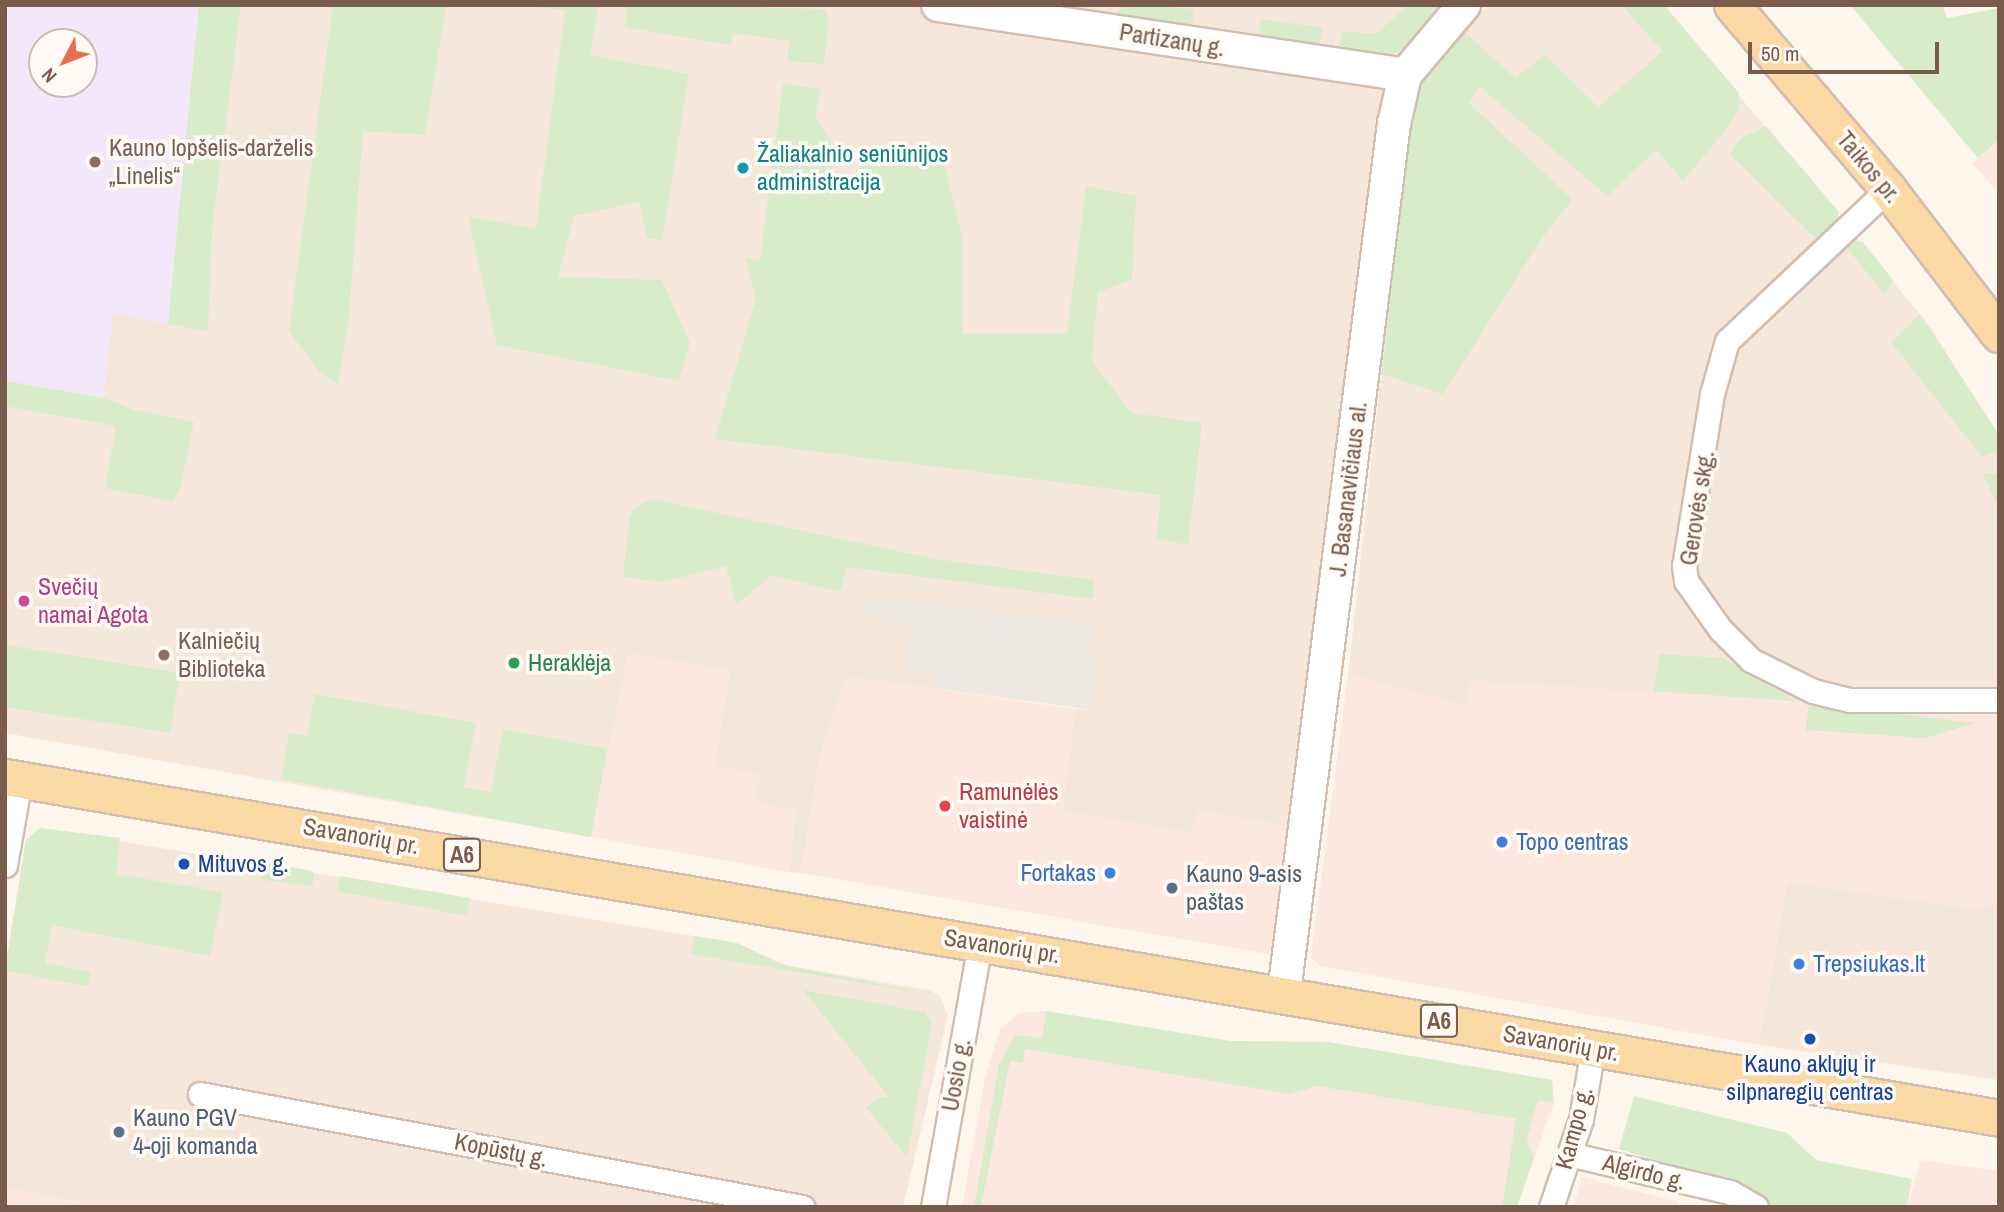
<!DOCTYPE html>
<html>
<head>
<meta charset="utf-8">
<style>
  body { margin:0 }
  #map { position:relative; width:2004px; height:1212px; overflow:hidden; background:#fdf6ec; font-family:"Archivo Narrow",sans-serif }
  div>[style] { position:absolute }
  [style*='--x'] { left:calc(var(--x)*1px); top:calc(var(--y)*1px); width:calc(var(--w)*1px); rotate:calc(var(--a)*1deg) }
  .residential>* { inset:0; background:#f5e8da }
  .commercial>* { inset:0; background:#fde8e0 }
  .industrial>* { inset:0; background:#efe9e4 }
  .education>* { inset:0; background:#f3e8fa }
  .green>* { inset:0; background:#d8ecc9; transform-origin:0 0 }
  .roads { filter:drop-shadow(2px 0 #d1beb0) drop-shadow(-2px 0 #d1beb0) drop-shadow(0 2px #d1beb0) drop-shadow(0 -2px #d1beb0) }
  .street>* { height:23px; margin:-11.5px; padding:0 11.5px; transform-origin:11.5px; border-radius:11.5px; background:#fff }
  .secondary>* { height:32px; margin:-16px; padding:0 16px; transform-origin:16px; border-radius:16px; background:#fff }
  .primary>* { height:35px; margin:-17.5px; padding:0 17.5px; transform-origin:17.5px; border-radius:17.5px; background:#fbd9a5 }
  .dots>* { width:19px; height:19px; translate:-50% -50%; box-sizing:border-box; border:4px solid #fffaf3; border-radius:50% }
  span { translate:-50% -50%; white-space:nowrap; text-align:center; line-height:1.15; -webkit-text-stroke:7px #fffaf3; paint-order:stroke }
  .shield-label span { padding:2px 5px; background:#fffaf3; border:2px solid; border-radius:5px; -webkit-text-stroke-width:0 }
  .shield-label { font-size:23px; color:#7a5c4d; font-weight:700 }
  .street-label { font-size:24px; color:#7a5c4d }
  .education-label { font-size:24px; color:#785e54 }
  .left { translate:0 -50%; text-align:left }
  .culture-label { font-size:24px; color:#0d838f }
  .hotel-label { font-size:24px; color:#b23c85 }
  .leisure-label { font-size:24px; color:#27864d }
  .health-label { font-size:24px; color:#be3a42 }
  .shop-label { font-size:24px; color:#366cbe }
  .right { translate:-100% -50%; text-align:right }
  .transit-label { font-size:24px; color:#164399 }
  .service-label { font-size:24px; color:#4e5e75 }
  .frame { position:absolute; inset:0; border:7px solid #7a5c4d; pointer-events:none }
  .north { position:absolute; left:28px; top:28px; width:70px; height:70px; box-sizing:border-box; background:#fffaf3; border:2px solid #cabbb1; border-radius:50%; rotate:228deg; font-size:19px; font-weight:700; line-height:28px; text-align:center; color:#7a5c4d }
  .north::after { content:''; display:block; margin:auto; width:24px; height:32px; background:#e76f51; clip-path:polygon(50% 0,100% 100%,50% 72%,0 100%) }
  .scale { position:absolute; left:1748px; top:42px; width:191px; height:32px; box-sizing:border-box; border:4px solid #7a5c4d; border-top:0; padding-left:9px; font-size:21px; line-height:24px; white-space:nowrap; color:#7a5c4d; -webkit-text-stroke:5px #fffaf3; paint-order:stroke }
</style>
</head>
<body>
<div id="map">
  <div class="residential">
    <div style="clip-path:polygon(evenodd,5px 5px,1446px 5px,1406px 48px,1391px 73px,1294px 827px,1197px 811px,1193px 833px,1062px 811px,1075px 709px,1091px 710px,911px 625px,931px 673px,932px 688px,847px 677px,823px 742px,801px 873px,789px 872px,796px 811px,755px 803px,760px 774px,713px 767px,731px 670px,628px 654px,591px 837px,5px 733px,5px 5px,42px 42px,84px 42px,84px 84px,42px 84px,42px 42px)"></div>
    <div style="clip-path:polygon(1489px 5px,1664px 5px,1928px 324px,1999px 435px,1999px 692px,1809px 703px,1471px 681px,1466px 705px,1348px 675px,1408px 128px,1463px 31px)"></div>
    <div style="clip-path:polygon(40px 828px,737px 943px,784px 965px,929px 990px,940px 996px,948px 1015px,903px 1207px,103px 1207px,5px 1188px,5px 967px,26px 840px)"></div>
    <div style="clip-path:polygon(1787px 882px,1976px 909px,1999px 903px,1999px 1080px,1759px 1045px)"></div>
  </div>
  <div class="commercial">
    <div style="clip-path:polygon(1999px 140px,1999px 194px,1972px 163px)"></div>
    <div style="clip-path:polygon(628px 654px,731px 670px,713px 766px,761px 774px,755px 803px,796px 811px,789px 872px,591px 837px)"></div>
    <div style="clip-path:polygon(1348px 675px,1465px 704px,1471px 681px,1809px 703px,1819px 683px,1888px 694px,1999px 692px,1999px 903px,1976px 909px,1787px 882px,1759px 1045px,1320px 966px,1311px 957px)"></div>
    <div style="clip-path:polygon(847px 676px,1075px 709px,1063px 811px,1192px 833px,1196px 811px,1294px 827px,1276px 949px,1268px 954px,801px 873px,823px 742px)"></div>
    <div style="clip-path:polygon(1046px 1011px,1231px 1041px,1328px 1042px,1552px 1080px,1554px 1103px,1517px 1207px,962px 1207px,985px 1078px,1000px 1029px,1019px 1013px)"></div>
    <div style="clip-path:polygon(1921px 1160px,1999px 1171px,1999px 1207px,1907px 1207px)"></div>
    <div style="clip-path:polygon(1582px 1177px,1679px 1202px,1677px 1207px,1573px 1207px)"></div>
    <div style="clip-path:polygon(5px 1188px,103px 1207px,5px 1207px)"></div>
  </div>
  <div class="industrial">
    <div style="clip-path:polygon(868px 595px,1092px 624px,1089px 648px,1098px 663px,1092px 710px,932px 688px,931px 673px,905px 669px,911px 625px,865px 619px)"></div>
  </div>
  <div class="education">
    <div style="clip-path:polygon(evenodd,5px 5px,199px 5px,168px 324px,113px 313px,104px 398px,5px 381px,5px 5px,42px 42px,84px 42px,84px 84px,42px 84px,42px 42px)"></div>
  </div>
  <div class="green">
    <div style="clip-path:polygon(199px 5px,241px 5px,212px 230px,208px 331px,168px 324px)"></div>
    <div style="clip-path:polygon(333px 5px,446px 5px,425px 135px,363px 131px,349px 317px,338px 384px,320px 373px,289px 331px)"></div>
    <div style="clip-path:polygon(524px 5px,598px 5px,590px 55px,689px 74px,662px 240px,647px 238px,639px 202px,574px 216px,558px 277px,662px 280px,690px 343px,679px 381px,497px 345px,468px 217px,536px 228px,565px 11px)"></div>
    <div style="clip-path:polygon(627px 5px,825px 9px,829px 22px,824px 64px,787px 61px,789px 41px,733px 33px,731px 45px,625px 27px)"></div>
    <div style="clip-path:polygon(1120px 5px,1194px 9px,1192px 29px,1117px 18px)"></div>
    <div style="clip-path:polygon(1408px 5px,1446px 5px,1406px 48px,1390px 55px,1338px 51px,1342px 31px,1376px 34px)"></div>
    <div style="clip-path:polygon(1621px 5px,1664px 5px,1739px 93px,1738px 110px,1727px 128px,1683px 181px,1656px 150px,1607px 196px,1479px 86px,1469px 103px,1570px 197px,1570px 203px,1542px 238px,1443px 394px,1382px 374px,1408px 128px,1422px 78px,1463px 31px,1515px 78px,1545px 55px,1598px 107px,1663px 51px)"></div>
    <div style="clip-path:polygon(1850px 5px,1942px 5px,1947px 18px,1999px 8px,1999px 140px,1978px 158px)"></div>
    <div style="left:1261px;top:19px;width:62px;height:20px;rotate:8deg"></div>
    <div style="clip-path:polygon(783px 84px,821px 89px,815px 115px,836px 152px,831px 184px,856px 188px,862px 157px,944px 165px,962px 235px,963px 334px,1067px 334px,1086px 186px,1136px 196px,1132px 280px,1098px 292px,1092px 361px,1131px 413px,1202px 423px,1188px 545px,1156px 539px,1161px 495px,715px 439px,756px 298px,745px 258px,760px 260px)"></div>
    <div style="clip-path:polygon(1766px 126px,1839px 212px,1833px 230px,1815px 238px,1730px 154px,1740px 139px)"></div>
    <div style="clip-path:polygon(1862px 241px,1893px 280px,1884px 294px,1844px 244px)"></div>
    <div style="clip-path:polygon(1920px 314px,1999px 435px,1999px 450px,1982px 457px,1891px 342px)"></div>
    <div style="clip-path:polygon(5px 381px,104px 398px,135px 410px,194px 422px,179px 492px,172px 501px,105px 488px,116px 426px,5px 406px)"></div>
    <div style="clip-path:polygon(1982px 473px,1999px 474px,1999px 508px)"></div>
    <div style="clip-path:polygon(652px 499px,935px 559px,1094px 580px,1093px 599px,847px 567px,840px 592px,772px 575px,736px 605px,726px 566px,662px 582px,623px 577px,629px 520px,634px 508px)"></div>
    <div style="left:5px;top:645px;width:177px;height:61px;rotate:9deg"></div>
    <div style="clip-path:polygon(1659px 654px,1723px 658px,1795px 701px,1654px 691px)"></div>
    <div style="clip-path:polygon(315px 694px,476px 723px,464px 787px,491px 792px,503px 729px,607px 749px,591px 837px,281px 779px,289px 733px,307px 736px)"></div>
    <div style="clip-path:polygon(1809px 703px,1975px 723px,1925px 738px,1806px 730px)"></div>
    <div style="clip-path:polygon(40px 828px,120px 838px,116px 874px,223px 892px,210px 956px,52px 925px,45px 963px,91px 972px,88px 986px,5px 971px,26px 840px)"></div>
    <div style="clip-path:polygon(264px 862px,313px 871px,313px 886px,262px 880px)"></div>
    <div style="clip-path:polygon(340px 876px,470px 898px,467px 916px,337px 891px)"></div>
    <div style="clip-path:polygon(695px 936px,737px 943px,784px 965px,940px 996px,691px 954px)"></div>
    <div style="clip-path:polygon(803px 990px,925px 1012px,932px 1023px,907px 1157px,866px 1108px,880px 1097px,889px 1097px)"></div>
    <div style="clip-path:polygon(1046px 1011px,1231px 1041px,1328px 1042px,1552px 1080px,1554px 1103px,1538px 1100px,1527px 1138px,1534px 1157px,1517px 1207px,1502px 1207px,1516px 1119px,1317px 1086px,1289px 1094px,1025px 1049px,1023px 1063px,1010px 1061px,981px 1207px,974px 1207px,999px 1064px,1015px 1035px,1042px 1038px)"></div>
    <div style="clip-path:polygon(1634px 1096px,1787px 1133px,1816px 1160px,1912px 1179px,1907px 1207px,1770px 1207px,1755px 1192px,1619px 1149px)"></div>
  </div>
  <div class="roads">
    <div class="street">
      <div style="--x:1888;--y:189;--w:221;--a:136.6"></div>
      <div style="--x:1727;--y:341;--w:55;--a:105.8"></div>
      <div style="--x:1712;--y:394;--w:174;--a:99.2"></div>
      <div style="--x:1684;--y:566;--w:15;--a:82"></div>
      <div style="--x:1686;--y:581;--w:59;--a:54.7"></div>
      <div style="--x:1720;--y:629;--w:44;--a:45"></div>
      <div style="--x:1751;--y:660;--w:69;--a:26.6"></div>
      <div style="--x:1813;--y:691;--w:38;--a:14"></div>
      <div style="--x:1850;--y:700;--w:149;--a:0"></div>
      <div style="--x:5;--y:865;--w:86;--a:-80"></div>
      <div style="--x:200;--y:1094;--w:613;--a:10.63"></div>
      <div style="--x:1569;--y:1154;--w:165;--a:13.3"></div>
      <div style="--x:1730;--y:1192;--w:30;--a:30"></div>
      <div style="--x:933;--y:1207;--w:269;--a:-79.9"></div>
      <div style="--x:1551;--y:1207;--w:93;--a:-71.2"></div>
      <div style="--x:1581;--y:1119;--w:72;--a:-80.4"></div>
    </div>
    <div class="secondary">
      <div style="--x:938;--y:5;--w:472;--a:8.5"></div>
      <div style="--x:1284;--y:993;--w:876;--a:-82.79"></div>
      <div style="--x:1394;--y:124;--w:50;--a:-77.3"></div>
      <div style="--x:1405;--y:75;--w:92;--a:-49.9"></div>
    </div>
    <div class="primary">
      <div style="--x:1732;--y:5;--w:241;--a:49.7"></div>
      <div style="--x:1888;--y:189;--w:183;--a:52.6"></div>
      <div style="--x:5;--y:777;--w:2023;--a:9.7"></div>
    </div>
  </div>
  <div class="dots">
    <div style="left:95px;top:162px;background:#8d6e63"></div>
    <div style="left:743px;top:168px;background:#0f9aa8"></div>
    <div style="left:24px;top:601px;background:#d1479c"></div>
    <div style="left:164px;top:655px;background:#8d6e63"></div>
    <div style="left:514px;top:663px;background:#2e9e5b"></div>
    <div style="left:945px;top:806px;background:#e0444e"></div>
    <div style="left:1502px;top:842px;background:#3f7fe0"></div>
    <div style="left:184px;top:864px;background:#1a4fb4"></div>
    <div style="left:1110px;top:873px;background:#3f7fe0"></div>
    <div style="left:1172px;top:888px;background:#5c6f8a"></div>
    <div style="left:1799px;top:964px;background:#3f7fe0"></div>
    <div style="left:1810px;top:1039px;background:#1a4fb4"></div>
    <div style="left:119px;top:1132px;background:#5c6f8a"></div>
  </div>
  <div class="shield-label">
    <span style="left:462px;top:855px">A6</span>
    <span style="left:1439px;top:1021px">A6</span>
  </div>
  <div class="street-label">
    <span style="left:1172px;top:40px;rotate:9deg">Partizanų g.</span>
    <span style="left:1869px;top:167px;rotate:50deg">Taikos pr.</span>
    <span style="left:1348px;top:489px;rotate:-83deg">J. Basanavičiaus al.</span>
    <span style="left:1697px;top:508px;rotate:-81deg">Gerovės skg.</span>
    <span style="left:361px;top:836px;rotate:10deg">Savanorių pr.</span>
    <span style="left:1002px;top:946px;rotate:9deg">Savanorių pr.</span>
    <span style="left:1561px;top:1043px;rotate:10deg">Savanorių pr.</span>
    <span style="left:956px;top:1075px;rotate:-80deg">Uosio g.</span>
    <span style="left:1574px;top:1128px;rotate:-75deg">Kampo g.</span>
    <span style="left:501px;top:1150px;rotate:11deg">Kopūstų g.</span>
    <span style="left:1644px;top:1172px;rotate:14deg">Algirdo g.</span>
  </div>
  <div class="education-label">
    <span class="left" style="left:109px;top:162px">Kauno lopšelis-darželis<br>„Linelis“</span>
    <span class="left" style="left:178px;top:655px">Kalniečių<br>Biblioteka</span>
  </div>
  <div class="culture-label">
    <span class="left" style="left:757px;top:168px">Žaliakalnio seniūnijos<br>administracija</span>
  </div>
  <div class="hotel-label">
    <span class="left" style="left:38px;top:601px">Svečių<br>namai Agota</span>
  </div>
  <div class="leisure-label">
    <span class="left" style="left:528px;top:663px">Heraklėja</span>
  </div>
  <div class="health-label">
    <span class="left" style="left:959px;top:806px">Ramunėlės<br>vaistinė</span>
  </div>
  <div class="shop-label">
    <span class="left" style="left:1516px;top:842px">Topo centras</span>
    <span class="right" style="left:1096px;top:873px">Fortakas</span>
    <span class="left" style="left:1813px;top:964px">Trepsiukas.lt</span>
  </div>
  <div class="transit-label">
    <span class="left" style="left:198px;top:864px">Mituvos g.</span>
    <span style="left:1810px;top:1078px">Kauno aklųjų ir<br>silpnaregių centras</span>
  </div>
  <div class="service-label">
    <span class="left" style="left:1186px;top:888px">Kauno 9-asis<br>paštas</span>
    <span class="left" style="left:133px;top:1132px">Kauno PGV<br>4-oji komanda</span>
  </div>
  <div class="frame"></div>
  <div class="north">N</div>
  <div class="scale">50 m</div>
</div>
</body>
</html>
